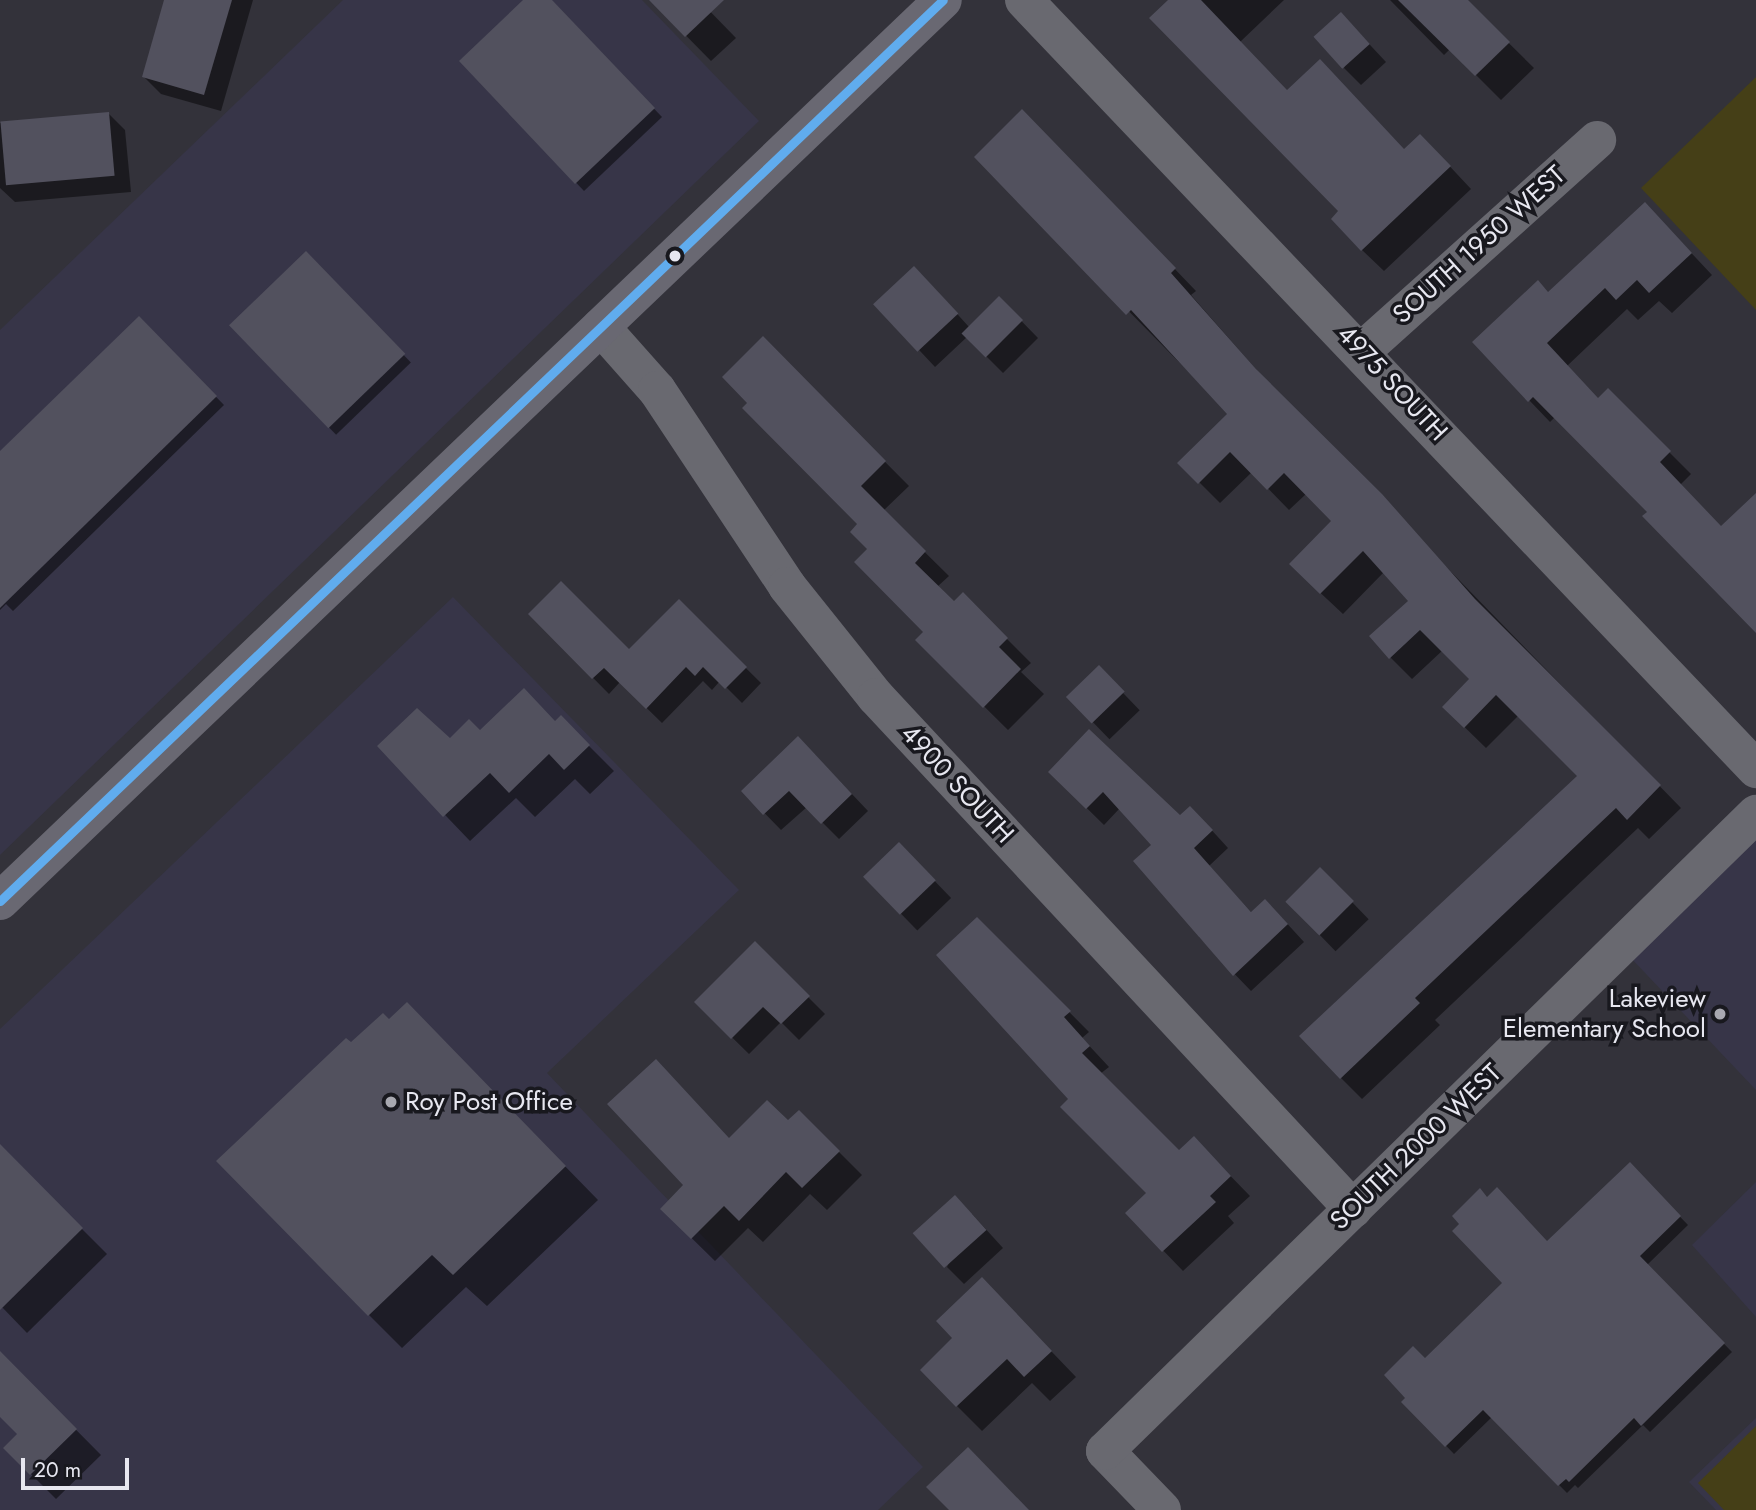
<!DOCTYPE html>
<html>
<head>
<meta charset="utf-8">
<style>
  body { margin:0 }
  #map { position:relative; width:1756px; height:1510px; overflow:hidden; background:#33323a; font-family:Jost,sans-serif }
  div>[style] { position:absolute }
  [style*='--x'] { left:calc(var(--x)*1px); top:calc(var(--y)*1px); width:calc(var(--w)*1px); rotate:calc(var(--a)*1deg) }
  .built>* { inset:0; background:#373548 }
  .green>* { inset:0; background:#453f17 }
  .shadow>* { inset:0; background:#0007; transform-origin:0 0 }
  .building>* { inset:0; background:#52515e; transform-origin:0 0 }
  .minor>* { height:38px; margin:-19px; padding:0 19px; transform-origin:19px; border-radius:19px; background:#696970 }
  .major>* { height:38px; margin:-19px; padding:0 19px; transform-origin:19px; border-radius:19px; background:#696872 }
  .bus-1>* { height:9px; margin:-4.5px; padding:0 4.5px; transform-origin:4.5px; border-radius:4.5px; background:#60acee }
  .dots>* { width:19px; height:19px; translate:-50% -50%; box-sizing:border-box; border:4px solid #18181e; border-radius:50% }
  span { translate:-50% -50%; white-space:nowrap; text-align:center; line-height:1.15; -webkit-text-stroke:7px #18181e; paint-order:stroke }
  .street-label { font-size:26px; color:#e7e7f0 }
  .poi-label { font-size:26px; color:#e7e7f0 }
  .right { translate:-100% -50%; text-align:right }
  .left { translate:0 -50%; text-align:left }
  .scale { position:absolute; left:21px; top:1458px; width:108px; height:32px; box-sizing:border-box; border:4px solid #e7e7f0; border-top:0; padding-left:9px; font-size:21px; line-height:24px; white-space:nowrap; color:#e7e7f0; -webkit-text-stroke:5px #18181e; paint-order:stroke }
</style>
</head>
<body>
<div id="map">
  <div class="built">
    <div style="clip-path:polygon(343px 0,642px 0,759px 121px,0 855px,0 330px)"></div>
    <div style="clip-path:polygon(453px 597px,739px 890px,547px 1073px,923px 1467px,878px 1510px,0 1510px,0 1029px)"></div>
    <div style="clip-path:polygon(1756px 797px,1756px 1090px,1611px 937px)"></div>
    <div style="clip-path:polygon(1756px 1182px,1756px 1317px,1692px 1245px)"></div>
    <div style="clip-path:polygon(1756px 1418px,1756px 1510px,1716px 1510px,1689px 1482px)"></div>
  </div>
  <div class="green">
    <div style="clip-path:polygon(1756px 77px,1756px 310px,1641px 188px)"></div>
    <div style="clip-path:polygon(1756px 1426px,1756px 1510px,1724px 1510px,1698px 1483px)"></div>
  </div>
  <div class="shadow">
    <div style="clip-path:polygon(168px 0,253px 0,221px 111px,161px 94px,144px 77px)"></div>
    <div style="clip-path:polygon(526px 0,550px 0,662px 117px,584px 191px,461px 61px)"></div>
    <div style="clip-path:polygon(651px 0,699px 0,736px 38px,711px 61px)"></div>
    <div style="clip-path:polygon(1170px 0,1284px 0,1240px 42px,1288px 92px,1405px 151px,1442px 158px,1471px 189px,1384px 271px,1362px 250px,1341px 211px)"></div>
    <div style="clip-path:polygon(1390px 0,1465px 0,1534px 68px,1501px 100px,1450px 49px,1444px 55px)"></div>
    <div style="clip-path:polygon(1357px 31px,1386px 62px,1361px 85px,1344px 68px)"></div>
    <div style="clip-path:polygon(108px 113px,125px 130px,131px 192px,15px 202px,0 188px,0 123px)"></div>
    <div style="clip-path:polygon(1044px 133px,1196px 291px,1191px 295px,1275px 391px,1681px 808px,1649px 839px,1638px 828px,1435px 1020px,1440px 1025px,1362px 1099px,1341px 1078px,1580px 776px,1519px 715px,1486px 748px,1444px 707px,1472px 679px,1443px 650px,1412px 679px,1391px 658px,1372px 636px,1410px 601px,1384px 572px,1343px 614px,1312px 585px,1333px 521px,1306px 494px,1289px 510px,1252px 472px,1220px 503px,1199px 482px,1230px 414px,977px 157px)"></div>
    <div style="clip-path:polygon(1666px 226px,1712px 275px,1672px 313px,1659px 301px,1638px 320px,1627px 309px,1567px 366px,1598px 400px,1608px 391px,1691px 474px,1680px 485px,1722px 528px,1756px 496px,1756px 630px,1650px 512px,1555px 417px,1550px 422px,1529px 400px,1549px 294px)"></div>
    <div style="left:306px;top:254px;width:151px;height:104px;rotate:46deg"></div>
    <div style="clip-path:polygon(931px 285px,969px 327px,999px 298px,1038px 338px,1003px 373px,967px 337px,935px 367px,876px 304px)"></div>
    <div style="clip-path:polygon(139px 318px,224px 405px,13px 611px,6px 604px,0 610px,0 454px)"></div>
    <div style="clip-path:polygon(763px 339px,909px 486px,883px 511px,949px 576px,937px 587px,954px 604px,963px 595px,1031px 663px,1021px 672px,1044px 694px,1008px 730px,917px 640px,926px 632px,869px 549px,860px 524px,750px 403px)"></div>
    <div style="clip-path:polygon(679px 602px,761px 683px,742px 703px,720px 681px,712px 690px,703px 681px,662px 723px,620px 682px,609px 694px,530px 614px,629px 651px)"></div>
    <div style="left:1098px;top:667px;width:60px;height:42px;rotate:46deg"></div>
    <div style="clip-path:polygon(561px 718px,614px 771px,590px 794px,575px 779px,535px 817px,516px 798px,470px 841px,379px 746px,450px 740px,556px 722px)"></div>
    <div style="clip-path:polygon(815px 755px,868px 811px,839px 839px,807px 807px,781px 830px,743px 791px)"></div>
    <div style="clip-path:polygon(1050px 772px,1207px 825px,1228px 848px,1209px 866px,1252px 913px,1282px 918px,1304px 942px,1251px 991px,1199px 937px,1202px 934px,1154px 845px,1120px 808px,1104px 825px)"></div>
    <div style="left:899px;top:844px;width:75px;height:47px;rotate:46deg"></div>
    <div style="left:1320px;top:869px;width:70px;height:46px;rotate:46deg"></div>
    <div style="clip-path:polygon(977px 919px,1089px 1032px,1082px 1038px,1109px 1067px,1100px 1074px,1179px 1153px,1213px 1158px,1250px 1196px,1228px 1216px,1234px 1223px,1183px 1271px,1127px 1213px,1148px 1193px,1070px 1099px)"></div>
    <div style="clip-path:polygon(755px 944px,825px 1014px,799px 1040px,781px 1022px,749px 1054px,696px 1002px)"></div>
    <div style="clip-path:polygon(389px 1021px,440px 1038px,598px 1200px,487px 1306px,466px 1287px,402px 1348px,369px 1315px,351px 1044px)"></div>
    <div style="clip-path:polygon(799px 1112px,862px 1175px,827px 1210px,810px 1194px,763px 1242px,748px 1228px,715px 1261px,662px 1209px,730px 1140px,788px 1123px)"></div>
    <div style="clip-path:polygon(9px 1156px,107px 1254px,27px 1333px,0 1305px,0 1165px)"></div>
    <div style="clip-path:polygon(1630px 1165px,1688px 1225px,1647px 1265px,1732px 1352px,1650px 1432px,1643px 1425px,1578px 1488px,1575px 1485px,1567px 1493px,1492px 1417px,1454px 1454px,1404px 1402px,1425px 1360px,1505px 1283px,1488px 1198px,1547px 1243px)"></div>
    <div style="clip-path:polygon(972px 1214px,1003px 1248px,964px 1284px,947px 1267px)"></div>
    <div style="clip-path:polygon(1007px 1305px,1076px 1377px,1050px 1401px,1032px 1383px,982px 1431px,957px 1406px)"></div>
    <div style="clip-path:polygon(0 1353px,101px 1455px,56px 1499px,5px 1448px,19px 1434px,0 1414px)"></div>
  </div>
  <div class="building">
    <div style="clip-path:polygon(164px 0,232px 0,204px 95px,142px 77px)"></div>
    <div style="clip-path:polygon(523px 0,552px 0,655px 108px,575px 184px,459px 61px)"></div>
    <div style="clip-path:polygon(649px 0,724px 0,685px 37px)"></div>
    <div style="clip-path:polygon(1168px 0,1201px 0,1287px 90px,1320px 59px,1404px 149px,1420px 134px,1451px 166px,1361px 251px,1331px 219px,1338px 211px,1149px 18px)"></div>
    <div style="clip-path:polygon(1398px 0,1468px 0,1510px 42px,1475px 76px)"></div>
    <div style="left:1341px;top:12px;width:43px;height:37px;rotate:48deg"></div>
    <div style="clip-path:polygon(1022px 109px,1176px 268px,1171px 273px,1256px 369px,1382px 494px,1475px 599px,1661px 785px,1627px 820px,1616px 808px,1415px 998px,1420px 1003px,1340px 1079px,1299px 1036px,1577px 776px,1496px 695px,1464px 728px,1442px 707px,1469px 679px,1420px 630px,1389px 659px,1369px 636px,1408px 601px,1363px 551px,1320px 594px,1289px 564px,1331px 521px,1284px 473px,1267px 490px,1230px 452px,1198px 484px,1177px 463px,1227px 414px,1131px 310px,1126px 315px,974px 157px)"></div>
    <div style="left:109px;top:112px;width:64px;height:109px;rotate:85deg"></div>
    <div style="clip-path:polygon(1645px 202px,1692px 253px,1649px 293px,1637px 280px,1616px 300px,1605px 288px,1547px 343px,1598px 398px,1608px 388px,1671px 451px,1660px 462px,1721px 526px,1756px 493px,1756px 633px,1642px 516px,1647px 512px,1533px 397px,1528px 402px,1472px 342px,1538px 280px,1548px 292px)"></div>
    <div style="left:306px;top:251px;width:143px;height:107px;rotate:46deg"></div>
    <div style="left:914px;top:266px;width:65px;height:56px;rotate:47deg"></div>
    <div style="left:999px;top:296px;width:34px;height:53px;rotate:45deg"></div>
    <div style="clip-path:polygon(139px 316px,217px 396px,0 608px,0 451px)"></div>
    <div style="clip-path:polygon(763px 336px,886px 461px,861px 486px,926px 551px,915px 563px,954px 601px,963px 592px,1008px 638px,999px 647px,1021px 669px,983px 708px,915px 640px,923px 632px,854px 562px,867px 549px,850px 532px,857px 524px,742px 408px,747px 403px,722px 377px)"></div>
    <div style="clip-path:polygon(561px 581px,629px 649px,679px 599px,747px 667px,725px 689px,703px 667px,695px 676px,686px 667px,646px 709px,604px 668px,592px 679px,528px 614px)"></div>
    <div style="left:1099px;top:665px;width:37px;height:46px;rotate:46deg"></div>
    <div style="clip-path:polygon(524px 688px,555px 721px,561px 715px,590px 745px,564px 770px,549px 754px,509px 793px,490px 773px,443px 817px,377px 746px,417px 708px,450px 738px,469px 719px,480px 730px)"></div>
    <div style="clip-path:polygon(1089px 729px,1180px 815px,1190px 806px,1213px 830px,1194px 848px,1251px 912px,1265px 899px,1288px 924px,1233px 976px,1133px 861px,1151px 845px,1103px 792px,1086px 809px,1048px 772px)"></div>
    <div style="clip-path:polygon(798px 736px,852px 794px,821px 824px,789px 791px,763px 815px,741px 791px)"></div>
    <div style="left:899px;top:842px;width:53px;height:50px;rotate:46deg"></div>
    <div style="left:1320px;top:867px;width:48px;height:49px;rotate:45deg"></div>
    <div style="clip-path:polygon(977px 917px,1071px 1011px,1064px 1017px,1090px 1046px,1082px 1053px,1179px 1150px,1194px 1136px,1231px 1176px,1210px 1196px,1216px 1202px,1162px 1252px,1125px 1213px,1146px 1193px,1060px 1107px,1068px 1099px,936px 955px)"></div>
    <div style="clip-path:polygon(755px 941px,810px 996px,781px 1024px,763px 1007px,731px 1039px,694px 1002px)"></div>
    <div style="clip-path:polygon(407px 1002px,566px 1166px,453px 1275px,432px 1255px,368px 1316px,216px 1161px,346px 1038px,351px 1042px,383px 1013px,389px 1019px)"></div>
    <div style="clip-path:polygon(656px 1059px,729px 1138px,767px 1100px,788px 1120px,799px 1110px,840px 1151px,802px 1188px,786px 1172px,739px 1221px,724px 1206px,691px 1239px,660px 1209px,683px 1185px,607px 1104px)"></div>
    <div style="clip-path:polygon(0 1144px,83px 1228px,0 1310px)"></div>
    <div style="clip-path:polygon(1630px 1162px,1681px 1216px,1640px 1256px,1725px 1343px,1641px 1426px,1634px 1418px,1569px 1482px,1566px 1479px,1558px 1486px,1483px 1410px,1445px 1447px,1401px 1402px,1405px 1398px,1384px 1375px,1413px 1346px,1425px 1358px,1502px 1283px,1452px 1231px,1459px 1224px,1452px 1216px,1480px 1188px,1487px 1197px,1497px 1187px,1547px 1241px)"></div>
    <div style="left:955px;top:1195px;width:47px;height:57px;rotate:48deg"></div>
    <div style="clip-path:polygon(982px 1277px,1052px 1351px,1024px 1377px,1007px 1359px,956px 1407px,920px 1370px,952px 1338px,936px 1321px)"></div>
    <div style="clip-path:polygon(0 1351px,77px 1429px,30px 1475px,3px 1448px,17px 1434px,0 1417px)"></div>
    <div style="clip-path:polygon(968px 1447px,1029px 1510px,949px 1510px,926px 1487px)"></div>
  </div>
  <div class="minor">
    <div style="--x:1024;--y:0;--w:1062;--a:46.41"></div>
    <div style="--x:601;--y:327;--w:84;--a:48.4"></div>
    <div style="--x:657;--y:390;--w:235;--a:56.4"></div>
    <div style="--x:787;--y:586;--w:142;--a:51.3"></div>
    <div style="--x:876;--y:697;--w:700;--a:47.03"></div>
    <div style="--x:1362;--y:351;--w:316;--a:-41.9"></div>
    <div style="--x:1162;--y:1510;--w:82;--a:-134"></div>
    <div style="--x:1105;--y:1451;--w:911;--a:-44.38"></div>
  </div>
  <div class="major">
    <div style="--x:0;--y:901;--w:1304;--a:-43.7"></div>
  </div>
  <div class="bus-1">
    <div style="--x:0;--y:901;--w:1304;--a:-43.7"></div>
  </div>
  <div class="dots">
    <div style="left:675px;top:256px;background:#e7e7f0"></div>
    <div style="left:1720px;top:1014px;background:#a8a8b0"></div>
    <div style="left:391px;top:1102px;background:#a8a8b0"></div>
  </div>
  <div class="street-label">
    <span style="left:1479px;top:245px;rotate:-42deg">SOUTH 1950 WEST</span>
    <span style="left:1392px;top:383px;rotate:47deg">4975 SOUTH</span>
    <span style="left:957px;top:784px;rotate:47deg">4900 SOUTH</span>
    <span style="left:1416px;top:1147px;rotate:-44deg">SOUTH 2000 WEST</span>
  </div>
  <div class="poi-label">
    <span class="right" style="left:1706px;top:1014px">Lakeview<br>Elementary School</span>
    <span class="left" style="left:405px;top:1102px">Roy Post Office</span>
  </div>
  <div class="scale">20 m</div>
</div>
</body>
</html>
